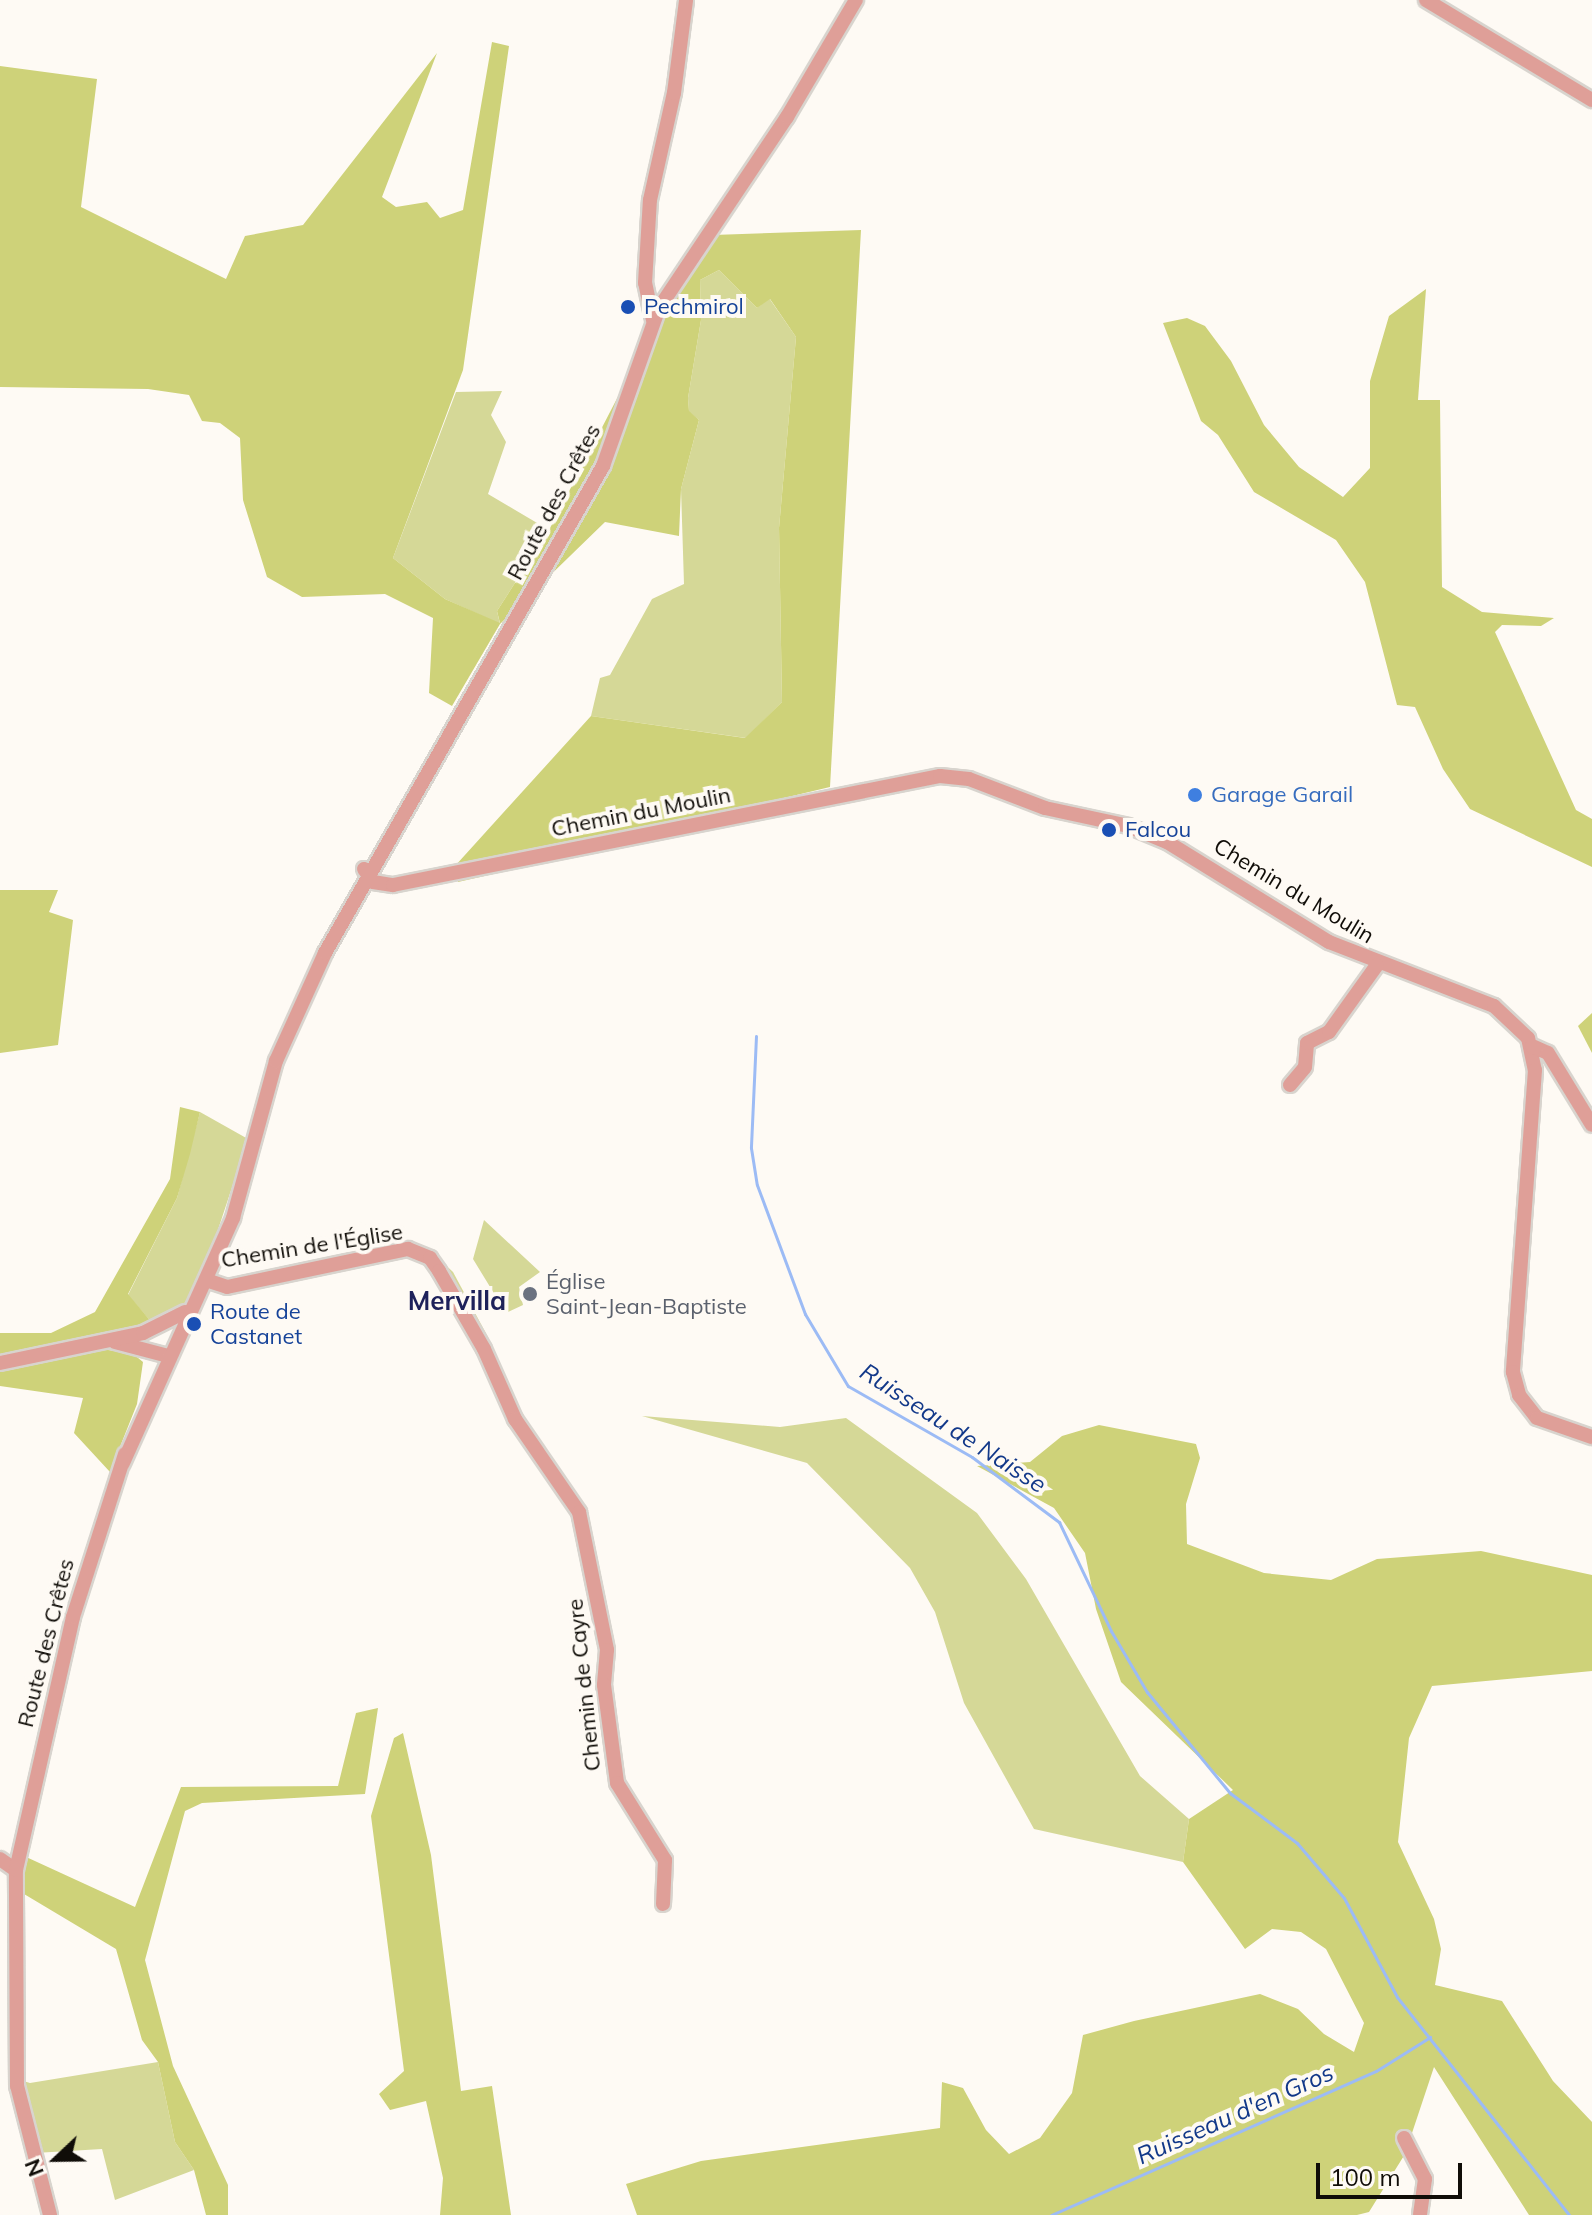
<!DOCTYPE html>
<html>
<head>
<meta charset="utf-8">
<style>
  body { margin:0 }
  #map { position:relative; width:1592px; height:2215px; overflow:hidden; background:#fefaf4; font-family:Mulish,sans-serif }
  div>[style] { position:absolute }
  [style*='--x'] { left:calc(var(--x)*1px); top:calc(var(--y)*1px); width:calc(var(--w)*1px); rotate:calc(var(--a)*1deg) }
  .green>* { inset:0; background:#d5d897 }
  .forest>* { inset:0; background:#ced279 }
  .stream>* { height:3px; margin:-1.5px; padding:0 1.5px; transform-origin:1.5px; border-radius:1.5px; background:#9cbbf5 }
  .roads { filter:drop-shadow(2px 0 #d8d4ce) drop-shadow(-2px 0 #d8d4ce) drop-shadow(0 2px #d8d4ce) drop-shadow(0 -2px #d8d4ce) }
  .minor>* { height:14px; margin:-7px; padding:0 7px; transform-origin:7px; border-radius:7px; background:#df9f98 }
  .dots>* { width:22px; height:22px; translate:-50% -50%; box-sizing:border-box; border:4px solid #fefaf4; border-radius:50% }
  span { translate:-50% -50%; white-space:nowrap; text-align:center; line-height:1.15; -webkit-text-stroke:8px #fefaf4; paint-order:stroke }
  .transit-label { font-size:22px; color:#164399 }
  .left { translate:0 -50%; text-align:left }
  .street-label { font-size:22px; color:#100d08 }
  .shop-label { font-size:22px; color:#366cbe }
  .worship-label { font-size:22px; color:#5b616d }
  .water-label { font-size:24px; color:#123889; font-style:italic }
  .quarter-label { font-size:26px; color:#1e215a; font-weight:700 }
  .north { position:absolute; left:16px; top:2119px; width:80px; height:80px; -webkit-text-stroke:6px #fefaf4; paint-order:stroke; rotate:248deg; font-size:22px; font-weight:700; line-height:32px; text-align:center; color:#100d08 }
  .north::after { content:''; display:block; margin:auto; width:28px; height:36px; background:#100d08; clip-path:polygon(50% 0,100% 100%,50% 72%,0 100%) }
  .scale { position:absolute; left:1316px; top:2163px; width:146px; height:36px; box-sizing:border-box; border:4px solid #100d08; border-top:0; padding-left:10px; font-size:24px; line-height:28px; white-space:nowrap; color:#100d08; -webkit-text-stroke:6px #fefaf4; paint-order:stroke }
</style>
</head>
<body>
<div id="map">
  <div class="green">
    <div style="clip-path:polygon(719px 270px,757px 308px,769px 298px,796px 337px,779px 528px,782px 702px,746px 738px,591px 716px,600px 678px,610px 675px,652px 599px,684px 584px,681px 489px,699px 420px,689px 412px,688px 398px,701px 320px,700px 280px)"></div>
    <div style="clip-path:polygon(502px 391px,491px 415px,506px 442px,488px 494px,549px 530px,497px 611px,500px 624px,445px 599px,393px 558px,456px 392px)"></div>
    <div style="clip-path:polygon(200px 1112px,248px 1139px,205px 1269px,181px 1309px,153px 1324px,128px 1295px,177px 1198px)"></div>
    <div style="clip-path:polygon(484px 1220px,540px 1272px,519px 1287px,523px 1305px,506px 1313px,473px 1259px)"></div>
    <div style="clip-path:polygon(436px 1256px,453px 1272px,489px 1339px,486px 1340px)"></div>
    <div style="clip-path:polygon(642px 1416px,780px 1427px,846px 1418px,977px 1513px,1026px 1579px,1140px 1776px,1189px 1819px,1183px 1862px,1034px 1829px,964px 1703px,935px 1612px,910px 1568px,807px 1463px)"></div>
    <div style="clip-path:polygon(158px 2062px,175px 2142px,194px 2170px,115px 2200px,102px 2149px,35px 2153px,20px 2080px,30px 2083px)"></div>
  </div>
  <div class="forest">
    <div style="clip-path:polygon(492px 42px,509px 46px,463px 370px,393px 558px,445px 599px,500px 623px,497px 611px,549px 530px,670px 296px,713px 235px,861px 230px,830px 787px,705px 817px,700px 827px,458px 882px,455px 866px,591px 716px,745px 738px,782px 702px,779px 528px,796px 337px,770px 299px,757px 308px,719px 270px,700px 280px,701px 320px,688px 398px,689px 411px,699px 420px,681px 489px,679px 536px,605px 522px,500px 624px,452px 706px,429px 693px,433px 618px,385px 594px,302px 597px,267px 577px,243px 500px,240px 438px,220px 423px,202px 421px,189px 395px,148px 389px,0 387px,0 66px,97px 79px,81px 207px,226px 279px,245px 236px,303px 225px,437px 53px,382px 197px,396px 207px,427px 202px,440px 218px,463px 210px)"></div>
    <div style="clip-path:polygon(1426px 289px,1418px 400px,1440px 400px,1442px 587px,1482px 612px,1554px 618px,1541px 626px,1502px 625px,1495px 632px,1576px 810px,1592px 819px,1592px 867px,1470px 809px,1443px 769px,1415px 707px,1397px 705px,1365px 582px,1336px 540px,1254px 492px,1218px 435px,1201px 421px,1163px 323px,1187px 318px,1205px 326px,1231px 361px,1264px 425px,1299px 467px,1343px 497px,1370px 468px,1370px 381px,1389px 316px)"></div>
    <div style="clip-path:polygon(0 890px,58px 890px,49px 912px,73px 920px,58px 1045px,0 1053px)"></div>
    <div style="clip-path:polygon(1592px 1013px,1592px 1053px,1578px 1026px)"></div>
    <div style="clip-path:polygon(180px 1107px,200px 1112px,190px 1154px,177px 1198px,128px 1294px,153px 1324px,92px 1348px,132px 1353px,143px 1362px,137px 1404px,110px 1472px,74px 1433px,83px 1398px,0 1386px,0 1333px,51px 1333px,95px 1312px,170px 1179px)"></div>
    <div style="clip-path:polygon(1099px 1425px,1196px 1444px,1200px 1458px,1186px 1504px,1187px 1544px,1264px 1573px,1331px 1580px,1377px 1559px,1481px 1551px,1592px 1575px,1592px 1671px,1432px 1686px,1409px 1738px,1398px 1842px,1434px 1919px,1441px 1949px,1435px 1985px,1502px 2001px,1553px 2081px,1592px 2122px,1592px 2215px,1529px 2215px,1434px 2067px,1405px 2154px,1369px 2212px,1357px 2215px,637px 2215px,626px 2184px,701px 2161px,940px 2128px,942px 2082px,963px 2088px,986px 2130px,1009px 2154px,1040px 2138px,1072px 2093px,1083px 2035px,1134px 2021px,1260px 1994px,1298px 2009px,1324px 2034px,1354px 2052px,1364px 2023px,1326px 1949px,1301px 1932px,1272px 1929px,1245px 1949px,1183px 1862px,1189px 1819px,1233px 1790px,1121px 1682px,1096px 1609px,1085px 1553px,1054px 1508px,977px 1466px,1030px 1462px,1062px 1436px)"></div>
    <div style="clip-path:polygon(378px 1708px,365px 1794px,202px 1803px,185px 1811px,145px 1960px,173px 2066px,228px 2185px,228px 2215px,206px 2215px,194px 2170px,175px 2142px,158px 2062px,142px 2040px,116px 1949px,24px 1894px,24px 1856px,135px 1907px,181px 1787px,338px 1786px,356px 1713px)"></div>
    <div style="clip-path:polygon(403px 1733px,431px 1855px,461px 2091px,492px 2086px,511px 2215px,440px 2215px,443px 2178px,426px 2101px,390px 2110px,379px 2094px,404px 2071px,371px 1816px,394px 1738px)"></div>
  </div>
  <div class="stream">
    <div style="--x:756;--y:1036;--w:112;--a:92.6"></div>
    <div style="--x:751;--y:1148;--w:37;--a:81"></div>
    <div style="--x:757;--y:1185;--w:138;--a:69.6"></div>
    <div style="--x:805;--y:1314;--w:84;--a:59.2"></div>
    <div style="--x:848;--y:1386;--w:143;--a:29.8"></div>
    <div style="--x:972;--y:1457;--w:109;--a:36.8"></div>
    <div style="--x:1059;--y:1522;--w:121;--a:64.5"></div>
    <div style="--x:1111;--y:1631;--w:71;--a:59.5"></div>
    <div style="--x:1147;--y:1692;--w:131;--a:50.6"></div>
    <div style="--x:1230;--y:1793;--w:84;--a:36.7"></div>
    <div style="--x:1297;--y:1843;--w:72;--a:49.5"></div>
    <div style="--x:1344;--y:1898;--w:112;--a:61.8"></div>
    <div style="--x:1397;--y:1997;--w:278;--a:51.7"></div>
    <div style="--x:1051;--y:2215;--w:355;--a:-23.9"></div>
    <div style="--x:1376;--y:2071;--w:64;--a:-32.2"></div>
  </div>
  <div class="roads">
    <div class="minor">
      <div style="--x:1426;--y:0;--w:194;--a:31.1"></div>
      <div style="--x:653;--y:320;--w:38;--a:-102"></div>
      <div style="--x:645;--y:283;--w:83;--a:-86.6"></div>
      <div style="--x:650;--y:200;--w:110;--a:-77.4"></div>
      <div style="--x:674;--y:93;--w:94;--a:-82.6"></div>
      <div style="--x:364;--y:869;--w:16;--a:55"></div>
      <div style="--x:373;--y:882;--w:20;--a:9"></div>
      <div style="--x:393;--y:885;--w:558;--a:-11.27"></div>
      <div style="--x:940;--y:776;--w:29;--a:6"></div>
      <div style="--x:969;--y:779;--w:81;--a:20.9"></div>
      <div style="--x:1045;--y:808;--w:85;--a:12.2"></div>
      <div style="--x:1128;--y:826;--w:42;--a:22.3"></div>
      <div style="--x:1167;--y:842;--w:190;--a:31.7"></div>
      <div style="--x:1329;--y:942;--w:177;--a:21.2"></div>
      <div style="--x:1494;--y:1006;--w:47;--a:43.3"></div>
      <div style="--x:1528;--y:1038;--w:33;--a:78"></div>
      <div style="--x:1535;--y:1070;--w:303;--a:94.2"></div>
      <div style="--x:1513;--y:1372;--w:24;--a:75"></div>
      <div style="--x:1519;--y:1395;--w:29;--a:52"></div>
      <div style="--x:1537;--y:1418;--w:58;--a:19.1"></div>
      <div style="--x:1532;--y:1046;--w:17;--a:24"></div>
      <div style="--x:1548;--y:1053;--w:84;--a:58.6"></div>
      <div style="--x:1290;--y:1085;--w:23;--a:-50"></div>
      <div style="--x:1305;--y:1067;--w:24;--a:-85"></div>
      <div style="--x:1307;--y:1043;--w:25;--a:-27"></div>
      <div style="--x:1329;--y:1032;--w:82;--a:-54.4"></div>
      <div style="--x:206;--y:1280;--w:22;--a:18"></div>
      <div style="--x:227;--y:1287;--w:185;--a:-11.9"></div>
      <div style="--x:408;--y:1249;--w:24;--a:22"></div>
      <div style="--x:430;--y:1258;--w:16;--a:55"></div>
      <div style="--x:439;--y:1271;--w:90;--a:60"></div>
      <div style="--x:484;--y:1349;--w:77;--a:66.1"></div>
      <div style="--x:515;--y:1419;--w:113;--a:55.5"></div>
      <div style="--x:579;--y:1512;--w:141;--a:78.5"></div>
      <div style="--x:607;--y:1650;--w:35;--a:95"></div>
      <div style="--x:604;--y:1685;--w:99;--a:82.4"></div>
      <div style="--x:617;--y:1783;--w:91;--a:58.1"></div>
      <div style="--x:665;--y:1860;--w:44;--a:92.6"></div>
      <div style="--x:115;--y:1342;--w:55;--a:14.8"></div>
      <div style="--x:0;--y:1363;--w:146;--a:-11.8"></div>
      <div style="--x:143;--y:1333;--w:47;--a:-26.6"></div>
      <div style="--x:123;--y:1463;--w:269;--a:-65.8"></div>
      <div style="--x:233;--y:1218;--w:163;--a:-74.7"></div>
      <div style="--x:276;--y:1061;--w:119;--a:-65.6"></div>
      <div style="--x:325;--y:953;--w:561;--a:-60.28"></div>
      <div style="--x:603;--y:466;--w:168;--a:-70.5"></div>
      <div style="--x:659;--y:308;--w:230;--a:-56.2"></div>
      <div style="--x:787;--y:117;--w:136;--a:-59.5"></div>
      <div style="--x:0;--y:1859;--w:19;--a:35"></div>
      <div style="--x:1404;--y:2138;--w:46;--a:62.9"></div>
      <div style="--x:1425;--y:2179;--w:36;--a:98"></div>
      <div style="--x:50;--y:2215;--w:133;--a:-104.3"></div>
      <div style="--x:17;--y:2086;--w:216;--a:-90.3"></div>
      <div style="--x:16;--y:1870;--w:259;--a:-77.3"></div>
      <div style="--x:73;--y:1617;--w:171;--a:-72.3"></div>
    </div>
  </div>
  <div class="dots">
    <div style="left:628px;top:307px;background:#1a4fb4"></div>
    <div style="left:1195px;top:795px;background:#3f7fe0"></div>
    <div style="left:1109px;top:830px;background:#1a4fb4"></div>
    <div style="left:530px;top:1294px;background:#6b7280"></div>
    <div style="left:194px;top:1324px;background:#1a4fb4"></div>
  </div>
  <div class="transit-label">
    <span class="left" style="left:644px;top:307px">Pechmirol</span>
    <span class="left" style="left:1125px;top:830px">Falcou</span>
    <span class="left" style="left:210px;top:1324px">Route de<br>Castanet</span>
  </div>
  <div class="street-label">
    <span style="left:554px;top:502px;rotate:-62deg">Route des Crêtes</span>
    <span style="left:641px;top:812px;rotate:-11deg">Chemin du Moulin</span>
    <span style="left:1294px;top:891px;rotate:31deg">Chemin du Moulin</span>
    <span style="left:312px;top:1246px;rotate:-9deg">Chemin de l'Église</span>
    <span style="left:46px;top:1643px;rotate:-76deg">Route des Crêtes</span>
    <span style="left:584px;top:1685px;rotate:-96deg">Chemin de Cayre</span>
  </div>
  <div class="shop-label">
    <span class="left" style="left:1211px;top:795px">Garage Garail</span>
  </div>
  <div class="worship-label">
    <span class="left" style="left:546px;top:1294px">Église<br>Saint-Jean-Baptiste</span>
  </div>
  <div class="water-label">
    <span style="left:953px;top:1428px;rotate:33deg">Ruisseau de Naisse</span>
    <span style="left:1235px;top:2114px;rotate:-24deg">Ruisseau d'en Gros</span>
  </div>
  <div class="quarter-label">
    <span style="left:457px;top:1301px">Mervilla</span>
  </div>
  <div class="north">N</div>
  <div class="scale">100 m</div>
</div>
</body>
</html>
